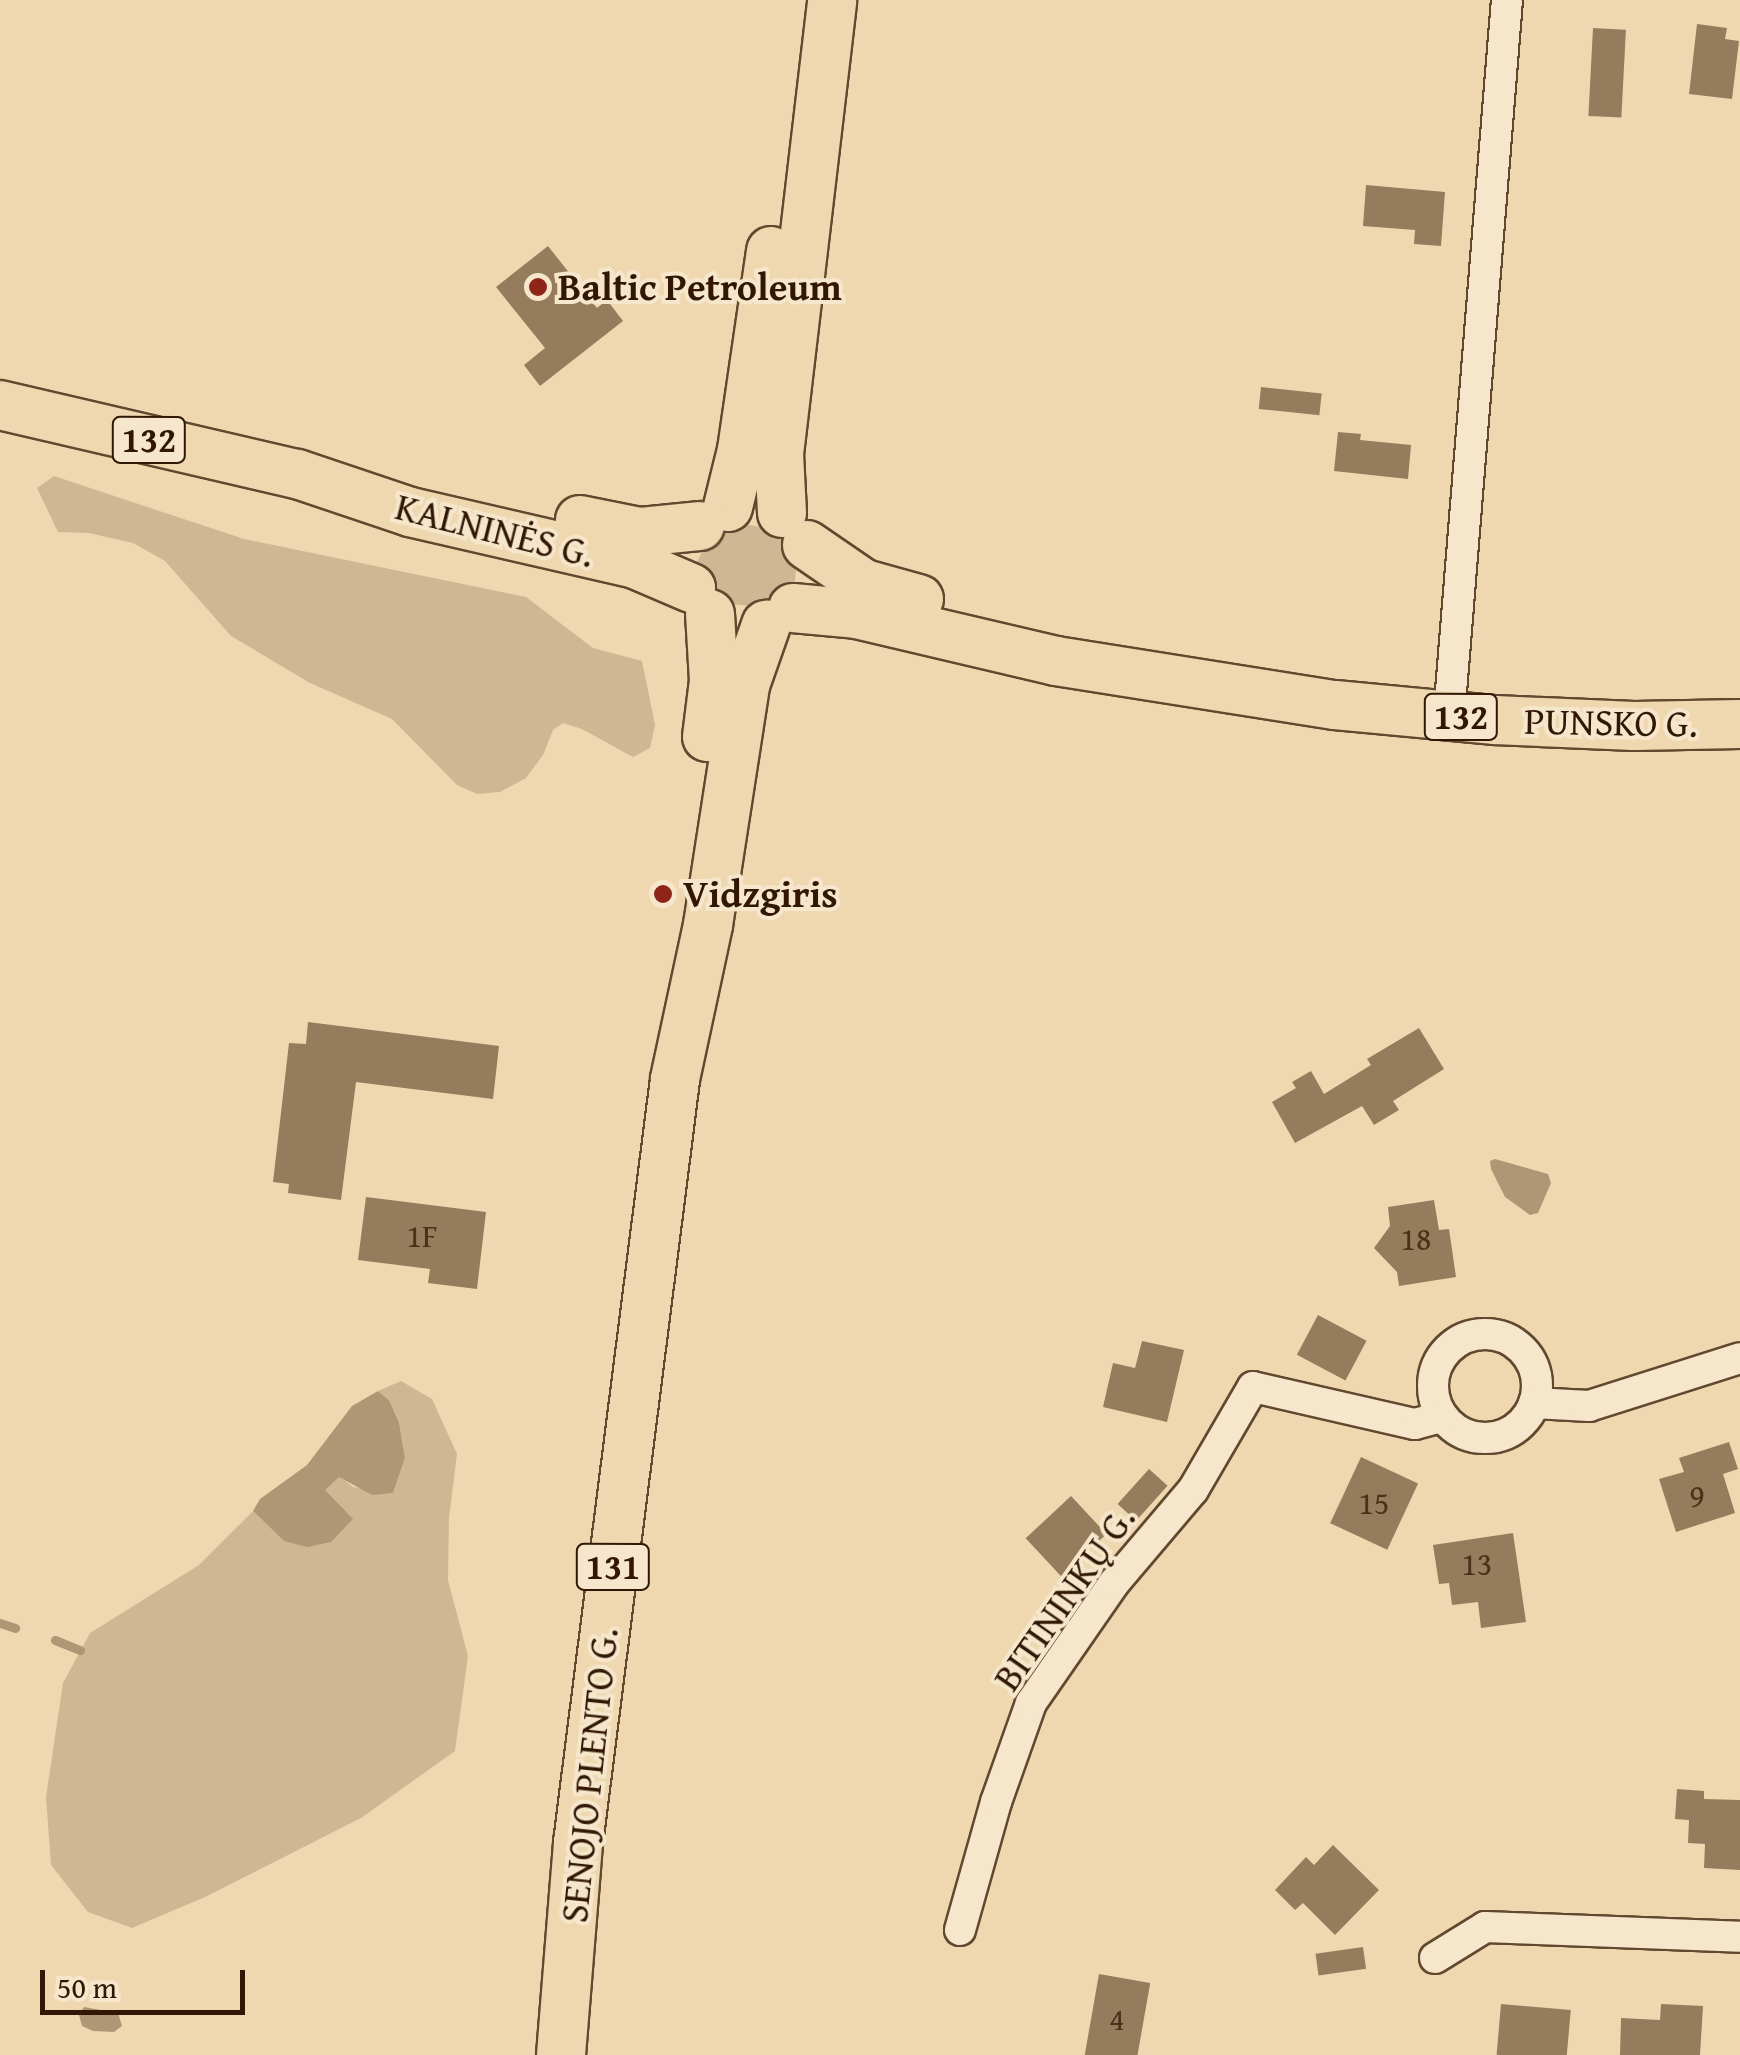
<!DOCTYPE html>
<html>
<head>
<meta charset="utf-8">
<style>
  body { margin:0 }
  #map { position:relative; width:1740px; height:2055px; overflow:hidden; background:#efd8b0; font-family:"Gentium Book Plus",serif }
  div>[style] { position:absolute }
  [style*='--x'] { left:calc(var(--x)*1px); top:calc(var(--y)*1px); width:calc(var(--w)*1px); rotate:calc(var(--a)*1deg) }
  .green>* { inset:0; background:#cfb793 }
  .water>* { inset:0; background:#af9776 }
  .stream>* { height:9px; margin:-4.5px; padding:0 4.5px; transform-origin:4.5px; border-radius:4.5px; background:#af9776 }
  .building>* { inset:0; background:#947c5d; transform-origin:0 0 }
  .roads { filter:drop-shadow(2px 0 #61482f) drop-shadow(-2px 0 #61482f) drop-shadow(0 2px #61482f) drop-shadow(0 -2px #61482f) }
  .minor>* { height:30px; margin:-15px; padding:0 15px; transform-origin:15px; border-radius:15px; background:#f5e6cc }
  .minor>.ring { margin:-15px; padding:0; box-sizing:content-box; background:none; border:30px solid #f5e6cc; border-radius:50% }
  .primary>* { height:48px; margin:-24px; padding:0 24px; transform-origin:24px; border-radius:24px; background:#efd8b0 }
  .dots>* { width:28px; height:28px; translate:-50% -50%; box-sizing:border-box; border:5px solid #f5e6cc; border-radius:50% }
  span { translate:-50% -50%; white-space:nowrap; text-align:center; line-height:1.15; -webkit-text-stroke:8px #f5e6cc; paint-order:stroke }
  .number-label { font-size:32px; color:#4a311a }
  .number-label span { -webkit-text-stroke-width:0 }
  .shield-label span { padding:2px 8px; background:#f5e6cc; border:2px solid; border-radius:8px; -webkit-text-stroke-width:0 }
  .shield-label { font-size:35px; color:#321804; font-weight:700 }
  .poi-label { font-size:38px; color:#321804; font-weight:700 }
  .left { translate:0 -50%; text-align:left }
  .street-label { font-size:38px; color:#321804 }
  .scale { position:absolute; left:40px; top:1970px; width:205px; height:45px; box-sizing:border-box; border:5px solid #321804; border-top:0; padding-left:12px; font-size:30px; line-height:35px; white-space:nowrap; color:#321804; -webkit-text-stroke:8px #f5e6cc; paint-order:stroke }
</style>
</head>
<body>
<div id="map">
  <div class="green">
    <div style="clip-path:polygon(54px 476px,244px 539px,526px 597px,593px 648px,642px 661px,655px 725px,650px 748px,633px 757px,582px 729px,563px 723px,553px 730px,543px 755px,526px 778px,500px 792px,477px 794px,457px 785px,392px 719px,310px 683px,231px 636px,165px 561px,133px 543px,89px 533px,58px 532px,37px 488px)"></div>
    <div style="clip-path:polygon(738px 523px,772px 529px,789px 541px,797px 560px,794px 589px,763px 607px,728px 604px,713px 595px,696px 565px,707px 539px,720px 527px)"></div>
    <div style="clip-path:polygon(401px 1381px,432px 1399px,457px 1454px,449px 1518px,448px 1580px,468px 1656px,455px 1751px,361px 1818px,205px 1897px,132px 1928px,88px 1912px,51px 1865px,46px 1797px,63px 1683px,90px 1633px,199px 1565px,253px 1511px,284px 1541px,337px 1507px,324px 1490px,339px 1476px,353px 1487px,393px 1493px,405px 1458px,399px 1421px,389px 1400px,378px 1391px)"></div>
  </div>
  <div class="water">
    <div style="clip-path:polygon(1495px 1159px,1548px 1174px,1551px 1183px,1538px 1213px,1530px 1215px,1505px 1197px,1491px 1169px,1490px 1161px)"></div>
    <div style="clip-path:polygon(378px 1391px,389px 1400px,399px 1422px,405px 1458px,393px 1493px,372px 1495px,339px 1477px,325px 1490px,353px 1519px,331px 1542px,307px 1547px,284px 1541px,253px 1511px,260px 1499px,307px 1465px,352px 1406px)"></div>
    <div style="clip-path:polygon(84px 2007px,118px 2013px,122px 2026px,114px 2032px,93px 2031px,82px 2026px,79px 2015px)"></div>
  </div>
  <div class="stream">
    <div style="--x:0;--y:1623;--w:16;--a:18"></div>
    <div style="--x:55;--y:1640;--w:27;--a:22"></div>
  </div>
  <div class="building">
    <div style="clip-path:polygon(1697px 24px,1727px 28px,1725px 39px,1739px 41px,1732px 99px,1689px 94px)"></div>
    <div style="left:1593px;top:28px;width:33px;height:88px;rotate:3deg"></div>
    <div style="clip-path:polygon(1366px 185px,1445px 192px,1441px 246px,1414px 244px,1415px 230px,1363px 226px)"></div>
    <div style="clip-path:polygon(548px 246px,597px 308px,607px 300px,623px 321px,540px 386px,524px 365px,545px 348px,496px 287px)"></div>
    <div style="left:1261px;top:387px;width:61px;height:22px;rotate:6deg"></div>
    <div style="clip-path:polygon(1338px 432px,1361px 434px,1360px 440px,1411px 445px,1408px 479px,1334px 471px)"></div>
    <div style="clip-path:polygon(308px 1022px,499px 1046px,493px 1099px,356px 1082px,341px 1200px,288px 1193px,289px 1184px,273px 1182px,289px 1043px,306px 1044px)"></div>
    <div style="clip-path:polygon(1419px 1028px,1444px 1069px,1393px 1101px,1399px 1110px,1374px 1125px,1362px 1106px,1295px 1143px,1272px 1102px,1296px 1088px,1292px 1082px,1311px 1071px,1324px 1094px,1371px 1065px,1367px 1059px)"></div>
    <div style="clip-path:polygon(366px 1197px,486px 1212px,477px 1289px,428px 1283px,430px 1269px,358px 1260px)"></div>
    <div style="clip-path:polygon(1434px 1200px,1439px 1230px,1449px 1229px,1456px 1277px,1399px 1286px,1397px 1272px,1374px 1248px,1390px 1226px,1388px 1207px)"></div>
    <div style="left:1318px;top:1315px;width:55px;height:45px;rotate:28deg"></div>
    <div style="clip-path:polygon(1142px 1341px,1184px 1350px,1167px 1422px,1103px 1407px,1113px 1363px,1135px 1368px)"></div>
    <div style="clip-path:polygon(1729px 1442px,1738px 1469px,1723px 1474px,1735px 1513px,1676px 1532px,1659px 1479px,1684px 1472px,1679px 1458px)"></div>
    <div style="left:1361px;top:1457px;width:63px;height:73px;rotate:25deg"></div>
    <div style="left:1149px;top:1469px;width:25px;height:47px;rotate:42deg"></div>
    <div style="left:1071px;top:1496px;width:52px;height:62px;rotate:47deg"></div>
    <div style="clip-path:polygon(1513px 1533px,1526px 1622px,1481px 1628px,1478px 1602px,1452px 1605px,1449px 1583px,1439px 1584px,1433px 1545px)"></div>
    <div style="clip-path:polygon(1677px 1789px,1704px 1791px,1704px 1799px,1740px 1800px,1740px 1870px,1704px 1868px,1705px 1844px,1688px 1843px,1689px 1820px,1675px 1819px)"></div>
    <div style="clip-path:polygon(1333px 1845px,1379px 1890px,1335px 1935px,1303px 1903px,1295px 1910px,1275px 1890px,1306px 1857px,1314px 1865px)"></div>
    <div style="left:1363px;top:1947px;width:22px;height:48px;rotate:82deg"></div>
    <div style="left:1099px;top:1974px;width:52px;height:82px;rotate:10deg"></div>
    <div style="left:1501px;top:2004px;width:70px;height:51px;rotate:5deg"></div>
    <div style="clip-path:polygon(1661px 2004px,1703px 2006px,1700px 2055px,1620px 2055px,1621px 2018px,1660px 2020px)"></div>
  </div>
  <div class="roads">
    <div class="minor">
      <div style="--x:1449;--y:716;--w:718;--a:-85.37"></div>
      <div class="ring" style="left:1433px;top:1334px;width:74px;height:74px"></div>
      <div style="--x:1534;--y:1403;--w:55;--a:3.1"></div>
      <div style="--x:1589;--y:1406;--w:158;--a:-17.6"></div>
      <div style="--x:960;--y:1930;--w:133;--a:-74.3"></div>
      <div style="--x:996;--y:1802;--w:105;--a:-70.5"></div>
      <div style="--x:1031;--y:1703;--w:146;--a:-55.3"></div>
      <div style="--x:1114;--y:1583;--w:122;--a:-49.7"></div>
      <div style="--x:1193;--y:1490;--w:119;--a:-59.8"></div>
      <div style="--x:1253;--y:1387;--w:166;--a:12.9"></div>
      <div style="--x:1415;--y:1424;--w:28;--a:-15"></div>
      <div style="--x:1435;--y:1958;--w:59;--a:-31.8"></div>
      <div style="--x:1485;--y:1927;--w:255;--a:2.2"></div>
    </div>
    <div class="primary">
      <div style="--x:0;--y:405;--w:305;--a:13.1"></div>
      <div style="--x:297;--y:474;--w:119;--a:18.6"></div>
      <div style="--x:410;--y:512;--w:231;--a:13"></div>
      <div style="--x:635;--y:564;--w:61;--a:23.2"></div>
      <div style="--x:728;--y:507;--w:59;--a:-76.2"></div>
      <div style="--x:742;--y:450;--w:201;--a:-81.7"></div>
      <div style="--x:782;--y:513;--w:59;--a:-92.9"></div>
      <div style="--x:779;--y:454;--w:457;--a:-83.3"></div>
      <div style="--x:580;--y:520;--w:61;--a:11.3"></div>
      <div style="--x:640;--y:532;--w:60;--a:-5.7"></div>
      <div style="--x:807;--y:545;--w:69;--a:34.4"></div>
      <div style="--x:864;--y:584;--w:57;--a:15.3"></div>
      <div style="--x:793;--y:608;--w:63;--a:5.4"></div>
      <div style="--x:856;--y:614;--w:205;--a:13.2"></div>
      <div style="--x:1056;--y:661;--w:282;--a:9"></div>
      <div style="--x:1335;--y:705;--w:161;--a:5.4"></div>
      <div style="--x:1495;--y:720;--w:139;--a:2.5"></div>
      <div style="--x:1634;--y:726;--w:106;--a:-1.1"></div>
      <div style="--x:707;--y:737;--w:56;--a:-82.9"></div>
      <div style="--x:714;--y:681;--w:67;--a:-93.4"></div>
      <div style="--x:561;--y:2055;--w:213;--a:-85.4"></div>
      <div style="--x:578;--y:1843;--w:770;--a:-82.76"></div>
      <div style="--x:675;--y:1079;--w:157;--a:-77.9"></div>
      <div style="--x:708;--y:925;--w:243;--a:-81.2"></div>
      <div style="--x:745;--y:685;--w:64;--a:-70.7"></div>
    </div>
  </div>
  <div class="dots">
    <div style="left:538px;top:287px;background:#8f2418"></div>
    <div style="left:663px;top:894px;background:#8f2418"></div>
  </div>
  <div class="number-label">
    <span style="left:422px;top:1236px">1F</span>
    <span style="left:1416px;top:1239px">18</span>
    <span style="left:1697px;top:1496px">9</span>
    <span style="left:1374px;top:1503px">15</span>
    <span style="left:1477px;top:1564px">13</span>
    <span style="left:1117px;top:2019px">4</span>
  </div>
  <div class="shield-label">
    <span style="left:149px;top:440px">132</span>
    <span style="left:1461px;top:717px">132</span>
    <span style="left:613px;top:1567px">131</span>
  </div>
  <div class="poi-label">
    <span class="left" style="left:558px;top:287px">Baltic Petroleum</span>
    <span class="left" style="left:683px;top:894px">Vidzgiris</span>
  </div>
  <div class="street-label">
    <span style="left:495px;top:530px;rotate:14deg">KALNINĖS G.</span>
    <span style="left:1611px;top:722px;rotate:1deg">PUNSKO G.</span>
    <span style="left:1064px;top:1598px;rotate:-55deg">BITININKŲ G.</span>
    <span style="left:589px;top:1775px;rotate:-84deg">SENOJO PLENTO G.</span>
  </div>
  <div class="scale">50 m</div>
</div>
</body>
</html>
